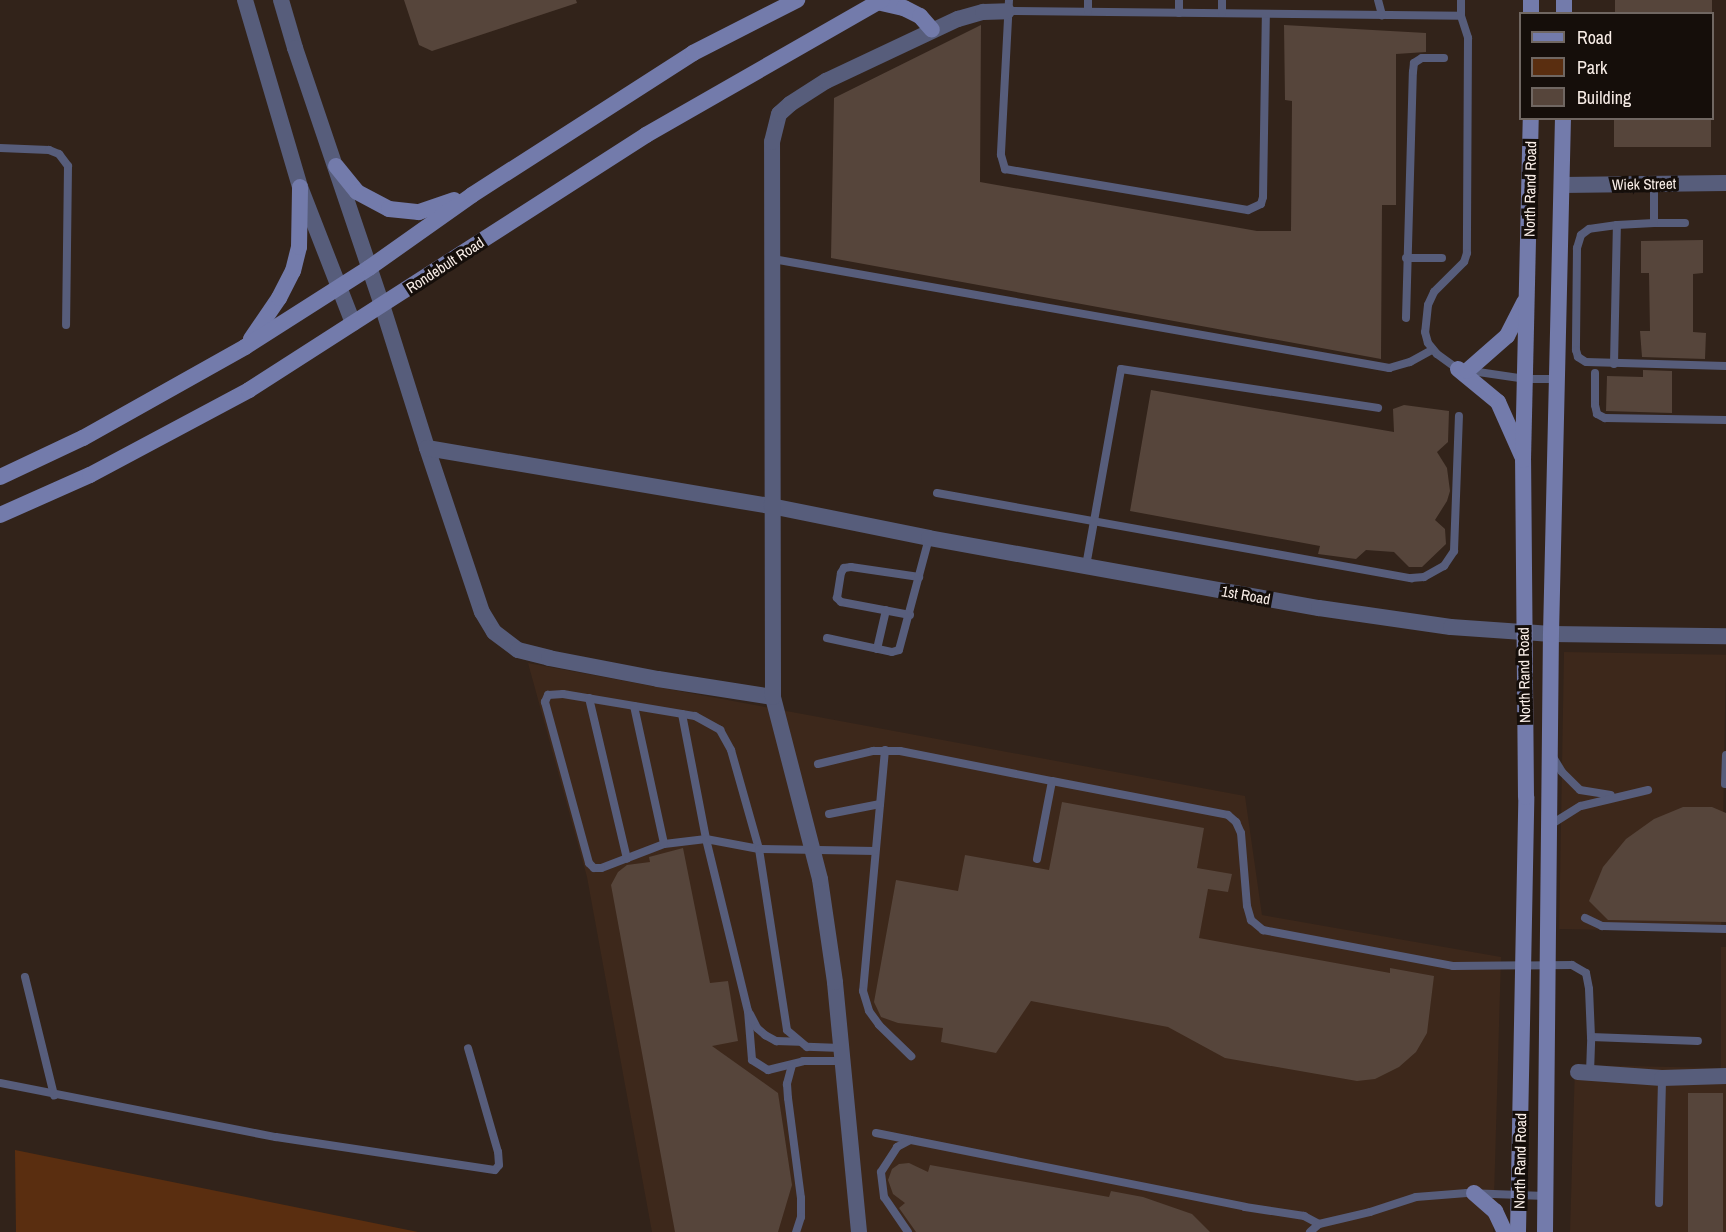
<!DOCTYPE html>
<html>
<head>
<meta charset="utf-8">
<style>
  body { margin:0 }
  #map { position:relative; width:1726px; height:1232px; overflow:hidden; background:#32231a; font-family:"Archivo Narrow",sans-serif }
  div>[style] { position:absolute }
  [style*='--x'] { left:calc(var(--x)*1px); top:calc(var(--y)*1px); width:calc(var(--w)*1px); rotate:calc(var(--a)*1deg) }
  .built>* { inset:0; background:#3d281b; transform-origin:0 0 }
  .green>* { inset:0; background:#5a2e10 }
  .building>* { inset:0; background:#56453b; transform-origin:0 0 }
  .service>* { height:8px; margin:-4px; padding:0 4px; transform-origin:4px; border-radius:4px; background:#575d7b }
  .minor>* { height:16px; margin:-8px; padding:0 8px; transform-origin:8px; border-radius:8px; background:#575d7b }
  .secondary>* { height:16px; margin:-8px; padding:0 8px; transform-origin:8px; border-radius:8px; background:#737bab }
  span { translate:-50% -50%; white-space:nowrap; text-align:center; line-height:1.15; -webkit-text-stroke:6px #150e0a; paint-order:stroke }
  .street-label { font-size:15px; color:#f8ede7 }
  .legend { position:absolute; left:1519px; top:12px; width:195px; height:108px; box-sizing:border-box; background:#150e0a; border:2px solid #706762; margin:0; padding:8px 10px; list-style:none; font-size:18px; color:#f8ede7 }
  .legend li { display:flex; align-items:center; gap:12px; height:30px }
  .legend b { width:30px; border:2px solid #706762 }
</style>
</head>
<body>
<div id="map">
  <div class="built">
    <div style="left:1564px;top:652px;width:162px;height:277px;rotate:1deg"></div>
    <div style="clip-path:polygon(528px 663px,1245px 796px,1262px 915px,1501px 957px,1493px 1232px,652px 1232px,587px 877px)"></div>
    <div style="clip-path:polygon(1721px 947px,1726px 947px,1726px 1232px,1570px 1232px,1575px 1065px,1721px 1068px)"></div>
  </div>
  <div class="green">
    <div style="clip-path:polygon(15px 1150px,418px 1232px,16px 1232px)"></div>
  </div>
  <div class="building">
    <div style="clip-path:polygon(404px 0,576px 0,577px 3px,432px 51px,419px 45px)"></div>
    <div style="left:1615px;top:0;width:97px;height:14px"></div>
    <div style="clip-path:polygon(981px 25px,980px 182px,1257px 231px,1291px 231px,1292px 101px,1285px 100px,1284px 25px,1426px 33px,1426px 52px,1396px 54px,1396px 205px,1382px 205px,1381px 359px,831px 258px,834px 98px)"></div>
    <div style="left:1614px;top:118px;width:97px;height:29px"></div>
    <div style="clip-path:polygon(1703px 240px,1703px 273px,1693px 274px,1693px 332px,1706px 333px,1705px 359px,1642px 357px,1640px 331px,1650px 331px,1649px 273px,1641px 273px,1641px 241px)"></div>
    <div style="clip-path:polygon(1643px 370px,1672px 371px,1672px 413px,1606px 411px,1607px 376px,1643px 377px)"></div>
    <div style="clip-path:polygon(1151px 390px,1394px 432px,1393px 409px,1404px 405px,1449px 411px,1448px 442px,1437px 452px,1447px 468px,1450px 491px,1447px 501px,1435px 520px,1445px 529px,1446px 544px,1422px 567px,1409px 567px,1394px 552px,1366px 550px,1356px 559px,1318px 554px,1320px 546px,1130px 511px)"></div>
    <div style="clip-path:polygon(1062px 802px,1204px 828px,1197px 868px,1232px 874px,1228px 892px,1208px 889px,1199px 938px,1390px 973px,1390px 968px,1434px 976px,1427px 1033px,1416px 1052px,1399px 1067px,1375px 1079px,1357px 1081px,1225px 1058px,1168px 1027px,1031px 1001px,996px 1053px,941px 1042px,943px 1028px,898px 1023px,881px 1017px,874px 1002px,896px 880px,958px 891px,965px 855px,1049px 870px)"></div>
    <div style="clip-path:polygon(1683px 807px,1712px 807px,1726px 813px,1726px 922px,1608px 920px,1589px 901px,1603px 867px,1626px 839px,1654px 819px)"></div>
    <div style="clip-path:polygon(683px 848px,710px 983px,728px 981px,738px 1041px,712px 1046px,778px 1093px,792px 1185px,778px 1232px,675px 1232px,611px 885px,618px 872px,627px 865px,650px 862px,649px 857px)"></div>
    <div style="left:1688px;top:1093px;width:35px;height:139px"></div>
    <div style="clip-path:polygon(909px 1163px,928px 1172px,930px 1165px,1109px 1197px,1111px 1191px,1143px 1197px,1192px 1214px,1210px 1232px,916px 1232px,899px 1208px,905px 1203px,893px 1194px,888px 1180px,892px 1169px,899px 1164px)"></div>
  </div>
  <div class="service">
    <div style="--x:1009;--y:0;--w:155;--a:93"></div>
    <div style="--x:1001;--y:155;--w:15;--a:74"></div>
    <div style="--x:1005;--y:169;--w:246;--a:9.6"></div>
    <div style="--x:1248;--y:210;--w:14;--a:-25"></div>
    <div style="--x:1261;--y:204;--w:7;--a:-74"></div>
    <div style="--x:1263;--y:197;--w:183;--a:-89.1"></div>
    <div style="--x:1179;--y:0;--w:13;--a:90"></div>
    <div style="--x:1378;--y:0;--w:16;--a:75"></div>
    <div style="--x:1461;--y:0;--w:16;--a:90"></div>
    <div style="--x:1461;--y:16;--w:23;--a:72"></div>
    <div style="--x:1468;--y:38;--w:215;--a:90.3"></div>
    <div style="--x:1467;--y:253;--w:9;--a:108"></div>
    <div style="--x:1464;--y:262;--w:42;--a:135"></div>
    <div style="--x:1434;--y:292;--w:14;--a:115"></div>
    <div style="--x:1428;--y:305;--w:27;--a:96"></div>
    <div style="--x:1425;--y:332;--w:11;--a:75"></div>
    <div style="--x:1428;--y:343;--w:14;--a:51"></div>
    <div style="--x:1437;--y:354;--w:26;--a:36"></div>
    <div style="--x:1458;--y:369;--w:69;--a:8.4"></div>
    <div style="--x:1526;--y:379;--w:31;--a:0"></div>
    <div style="--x:1007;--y:11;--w:454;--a:0.6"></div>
    <div style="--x:1088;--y:11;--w:11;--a:-90"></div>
    <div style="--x:1222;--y:13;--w:13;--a:-90"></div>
    <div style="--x:0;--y:148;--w:49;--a:2.3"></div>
    <div style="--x:49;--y:150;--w:11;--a:22"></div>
    <div style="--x:59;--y:154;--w:15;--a:53"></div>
    <div style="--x:68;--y:166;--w:159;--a:90.7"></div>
    <div style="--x:1654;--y:184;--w:39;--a:90"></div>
    <div style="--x:1654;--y:223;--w:31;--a:0"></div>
    <div style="--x:1617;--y:225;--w:28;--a:172"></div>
    <div style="--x:1589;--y:229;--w:10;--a:143"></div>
    <div style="--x:1581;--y:235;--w:14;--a:107"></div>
    <div style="--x:1577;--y:248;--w:102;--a:90.6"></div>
    <div style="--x:1576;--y:350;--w:7;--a:74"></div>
    <div style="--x:1578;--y:357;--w:9;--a:32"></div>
    <div style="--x:1586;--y:362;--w:140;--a:1.6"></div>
    <div style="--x:1406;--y:258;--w:36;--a:0"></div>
    <div style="--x:773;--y:259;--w:626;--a:10.03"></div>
    <div style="--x:1389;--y:368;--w:22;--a:-16"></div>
    <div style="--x:1410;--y:362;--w:26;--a:-29"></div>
    <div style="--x:1406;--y:318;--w:246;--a:-88.4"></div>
    <div style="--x:1413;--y:72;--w:9;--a:-84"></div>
    <div style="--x:1414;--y:63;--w:9;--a:-32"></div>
    <div style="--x:1422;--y:58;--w:22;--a:0"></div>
    <div style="--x:1614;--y:364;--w:139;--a:-88.8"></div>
    <div style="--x:1617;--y:225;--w:37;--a:-3"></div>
    <div style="--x:1595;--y:373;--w:32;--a:90"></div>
    <div style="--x:1595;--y:405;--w:9;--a:77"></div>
    <div style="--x:1597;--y:414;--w:9;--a:27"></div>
    <div style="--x:1605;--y:418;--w:121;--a:0.9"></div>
    <div style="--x:937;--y:493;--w:482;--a:10.2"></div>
    <div style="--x:1411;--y:578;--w:13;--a:-4"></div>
    <div style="--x:1424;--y:577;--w:23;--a:-29"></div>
    <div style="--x:1444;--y:566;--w:18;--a:-56"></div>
    <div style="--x:1454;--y:551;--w:135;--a:-87.9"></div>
    <div style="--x:1086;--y:566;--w:200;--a:-79.9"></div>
    <div style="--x:1121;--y:369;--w:260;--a:8.6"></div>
    <div style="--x:910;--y:615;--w:70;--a:-169.3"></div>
    <div style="--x:841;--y:602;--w:6;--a:-135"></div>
    <div style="--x:837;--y:598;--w:25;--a:-81"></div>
    <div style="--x:841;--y:573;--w:6;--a:-59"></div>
    <div style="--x:844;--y:568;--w:7;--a:-8"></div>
    <div style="--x:851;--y:567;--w:69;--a:8.4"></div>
    <div style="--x:827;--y:638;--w:66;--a:12.2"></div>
    <div style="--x:892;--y:652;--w:7;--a:-16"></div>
    <div style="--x:899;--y:650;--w:116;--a:-75"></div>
    <div style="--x:877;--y:649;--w:40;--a:-77"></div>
    <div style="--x:563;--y:694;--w:134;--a:9.5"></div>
    <div style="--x:695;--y:716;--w:29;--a:29"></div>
    <div style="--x:720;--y:730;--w:23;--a:61"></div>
    <div style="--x:731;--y:750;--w:103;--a:74.2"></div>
    <div style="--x:759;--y:849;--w:54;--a:-169.3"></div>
    <div style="--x:706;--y:839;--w:42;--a:173.2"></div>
    <div style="--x:664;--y:844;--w:67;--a:159.1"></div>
    <div style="--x:601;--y:868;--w:7;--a:180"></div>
    <div style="--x:594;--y:868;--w:7;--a:-135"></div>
    <div style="--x:589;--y:863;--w:167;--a:-105.3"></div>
    <div style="--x:545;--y:702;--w:8;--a:-67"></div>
    <div style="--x:548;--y:695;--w:15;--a:-4"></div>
    <div style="--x:589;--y:698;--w:165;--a:76.7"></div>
    <div style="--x:634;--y:706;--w:141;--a:77.7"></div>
    <div style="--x:682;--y:714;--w:127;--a:79.1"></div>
    <div style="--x:706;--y:839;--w:177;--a:76.3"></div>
    <div style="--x:748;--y:1011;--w:49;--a:85.3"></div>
    <div style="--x:752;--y:1060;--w:19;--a:32"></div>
    <div style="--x:768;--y:1070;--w:36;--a:-14"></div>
    <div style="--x:803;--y:1061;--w:40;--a:0"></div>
    <div style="--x:885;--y:750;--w:242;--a:95.2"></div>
    <div style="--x:863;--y:991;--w:21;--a:73"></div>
    <div style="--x:869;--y:1011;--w:17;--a:54"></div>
    <div style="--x:879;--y:1025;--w:45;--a:44.1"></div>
    <div style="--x:1553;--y:757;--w:17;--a:59"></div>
    <div style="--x:1562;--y:772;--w:25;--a:45"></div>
    <div style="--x:1580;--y:790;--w:31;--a:9"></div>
    <div style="--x:818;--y:764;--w:57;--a:-13.3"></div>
    <div style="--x:873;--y:751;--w:27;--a:0"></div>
    <div style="--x:900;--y:751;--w:155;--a:11.2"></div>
    <div style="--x:1725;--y:784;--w:29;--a:-88"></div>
    <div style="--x:829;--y:814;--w:52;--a:-11.1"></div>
    <div style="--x:1550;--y:825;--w:36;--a:-32"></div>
    <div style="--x:1581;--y:806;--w:69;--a:-13.4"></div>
    <div style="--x:1037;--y:859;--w:79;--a:-79.1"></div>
    <div style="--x:1052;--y:781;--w:179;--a:10.9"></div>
    <div style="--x:1228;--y:815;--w:11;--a:41"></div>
    <div style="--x:1236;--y:822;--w:12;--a:66"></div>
    <div style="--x:1241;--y:833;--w:73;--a:85.3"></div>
    <div style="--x:1247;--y:906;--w:15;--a:74"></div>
    <div style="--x:1251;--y:920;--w:16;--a:40"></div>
    <div style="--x:1263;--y:930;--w:193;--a:10.7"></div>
    <div style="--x:1453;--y:966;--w:119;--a:-0.5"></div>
    <div style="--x:1572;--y:965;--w:16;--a:30"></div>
    <div style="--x:1586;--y:973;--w:16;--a:79"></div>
    <div style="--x:1589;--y:989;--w:48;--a:87.6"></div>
    <div style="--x:1591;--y:1037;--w:107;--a:2.1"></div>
    <div style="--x:1585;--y:918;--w:19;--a:25"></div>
    <div style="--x:1602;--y:926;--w:124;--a:1.4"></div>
    <div style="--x:25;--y:977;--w:122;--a:76.2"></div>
    <div style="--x:750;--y:1014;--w:16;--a:63"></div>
    <div style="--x:757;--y:1028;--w:11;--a:41"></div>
    <div style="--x:765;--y:1035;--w:13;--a:29"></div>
    <div style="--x:776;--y:1041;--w:23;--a:2"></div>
    <div style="--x:841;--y:1048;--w:34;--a:-178"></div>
    <div style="--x:807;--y:1047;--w:26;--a:-140"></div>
    <div style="--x:787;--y:1030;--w:183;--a:-98.8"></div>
    <div style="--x:759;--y:849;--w:116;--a:1"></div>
    <div style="--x:792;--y:1065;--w:20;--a:105"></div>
    <div style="--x:787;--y:1084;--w:14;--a:86"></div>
    <div style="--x:788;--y:1098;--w:101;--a:82.6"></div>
    <div style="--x:801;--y:1198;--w:19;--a:90"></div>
    <div style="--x:801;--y:1217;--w:16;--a:108"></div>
    <div style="--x:1590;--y:1073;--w:36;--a:-88"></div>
    <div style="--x:0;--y:1083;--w:281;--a:11.1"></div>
    <div style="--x:276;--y:1137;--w:221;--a:8.6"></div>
    <div style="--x:495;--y:1170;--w:6;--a:-51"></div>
    <div style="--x:499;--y:1165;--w:13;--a:-94"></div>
    <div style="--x:498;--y:1152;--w:108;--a:-106.1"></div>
    <div style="--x:876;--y:1133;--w:376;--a:11.3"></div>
    <div style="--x:1245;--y:1207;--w:60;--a:8.7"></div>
    <div style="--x:1304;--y:1216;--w:17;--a:28"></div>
    <div style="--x:1659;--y:1203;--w:125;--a:-88.6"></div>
    <div style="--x:908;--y:1232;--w:42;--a:-124.4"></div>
    <div style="--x:884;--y:1197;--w:25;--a:-97"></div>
    <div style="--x:881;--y:1172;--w:30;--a:-57"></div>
    <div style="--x:897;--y:1147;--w:15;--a:-28"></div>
    <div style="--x:1310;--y:1232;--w:12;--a:-42"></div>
    <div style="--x:1319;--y:1224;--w:52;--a:-13.2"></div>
    <div style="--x:1370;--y:1212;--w:48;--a:-18.1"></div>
    <div style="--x:1416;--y:1197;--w:51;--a:-4.5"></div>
    <div style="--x:1467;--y:1193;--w:79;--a:2.2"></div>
  </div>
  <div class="minor">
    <div style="--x:245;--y:0;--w:195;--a:73.6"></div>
    <div style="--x:300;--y:187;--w:146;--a:68.7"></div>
    <div style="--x:281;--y:0;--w:50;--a:73.7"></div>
    <div style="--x:295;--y:48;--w:271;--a:71.3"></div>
    <div style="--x:382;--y:305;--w:150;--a:72.5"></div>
    <div style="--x:427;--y:448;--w:173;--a:71.5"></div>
    <div style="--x:482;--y:612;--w:23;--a:59"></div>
    <div style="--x:494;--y:632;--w:30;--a:37"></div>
    <div style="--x:518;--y:650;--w:32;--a:14"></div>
    <div style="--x:549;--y:658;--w:111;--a:10.9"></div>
    <div style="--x:658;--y:679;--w:116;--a:8.9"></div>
    <div style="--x:1562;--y:185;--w:164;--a:-0.7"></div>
    <div style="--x:427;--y:448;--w:349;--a:9.6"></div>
    <div style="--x:771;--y:506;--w:161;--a:11.4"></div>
    <div style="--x:929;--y:538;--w:396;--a:10.2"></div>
    <div style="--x:1319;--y:608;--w:133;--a:8.2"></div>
    <div style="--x:1451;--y:627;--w:100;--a:4"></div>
    <div style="--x:1551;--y:634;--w:175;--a:0.7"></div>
    <div style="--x:1578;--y:1072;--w:84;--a:4.1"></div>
    <div style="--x:1662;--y:1078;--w:64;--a:-1.8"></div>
    <div style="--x:859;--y:1232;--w:251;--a:-95.5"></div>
    <div style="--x:835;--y:982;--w:104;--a:-98.3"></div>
    <div style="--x:820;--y:879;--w:188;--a:-104.5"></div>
    <div style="--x:773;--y:697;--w:555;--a:-90.1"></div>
    <div style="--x:772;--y:142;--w:29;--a:-76"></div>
    <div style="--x:779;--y:114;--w:15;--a:-42"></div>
    <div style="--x:790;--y:104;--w:43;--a:-32.6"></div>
    <div style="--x:826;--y:81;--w:146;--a:-25.2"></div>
    <div style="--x:958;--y:19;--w:26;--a:-16"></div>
    <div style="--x:983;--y:12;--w:24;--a:-2"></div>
  </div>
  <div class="secondary">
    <div style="--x:877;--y:2;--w:28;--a:13"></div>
    <div style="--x:904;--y:8;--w:18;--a:27"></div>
    <div style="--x:920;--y:16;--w:18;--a:49"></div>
    <div style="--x:1531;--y:14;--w:14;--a:-90"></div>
    <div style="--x:1564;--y:14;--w:14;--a:-90"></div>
    <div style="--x:336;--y:166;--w:33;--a:51"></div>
    <div style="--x:357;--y:192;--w:36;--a:28"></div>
    <div style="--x:389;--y:209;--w:30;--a:6"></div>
    <div style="--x:419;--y:212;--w:37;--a:-19"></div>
    <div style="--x:251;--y:339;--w:50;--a:-55.7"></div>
    <div style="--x:279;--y:298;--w:30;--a:-63"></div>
    <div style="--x:293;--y:271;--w:25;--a:-76"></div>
    <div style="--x:299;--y:247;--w:60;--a:-89"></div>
    <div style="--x:1458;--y:369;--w:52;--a:39.5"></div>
    <div style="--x:1498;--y:402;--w:59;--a:66"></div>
    <div style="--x:1467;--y:371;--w:53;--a:-41.2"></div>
    <div style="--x:1507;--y:336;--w:38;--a:-63"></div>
    <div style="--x:0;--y:477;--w:92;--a:-25.2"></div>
    <div style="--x:83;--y:438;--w:186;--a:-29.3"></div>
    <div style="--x:245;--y:347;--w:147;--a:-32.5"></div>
    <div style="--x:369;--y:268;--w:126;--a:-35.3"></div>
    <div style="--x:472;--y:195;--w:263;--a:-32.7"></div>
    <div style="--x:693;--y:53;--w:117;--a:-27"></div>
    <div style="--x:0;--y:515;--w:98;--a:-24"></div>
    <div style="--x:90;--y:475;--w:180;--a:-28.1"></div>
    <div style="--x:249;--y:390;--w:472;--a:-32.7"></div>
    <div style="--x:646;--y:135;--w:272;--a:-29.8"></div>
    <div style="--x:1474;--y:1193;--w:28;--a:41"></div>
    <div style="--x:1495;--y:1211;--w:23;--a:65"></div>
    <div style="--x:1518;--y:1232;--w:435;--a:-88.9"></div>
    <div style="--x:1526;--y:797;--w:337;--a:-90.5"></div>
    <div style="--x:1523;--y:460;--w:342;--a:-88.7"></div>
    <div style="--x:1545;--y:1232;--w:598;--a:-89.43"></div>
    <div style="--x:1551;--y:634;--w:516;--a:-88.67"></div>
  </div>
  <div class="street-label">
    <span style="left:1644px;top:184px;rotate:-1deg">Wiek Street</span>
    <span style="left:1530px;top:189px;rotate:-89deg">North Rand Road</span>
    <span style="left:445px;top:265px;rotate:-33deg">Rondebult Road</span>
    <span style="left:1246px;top:595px;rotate:10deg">1st Road</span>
    <span style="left:1524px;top:675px;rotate:-91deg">North Rand Road</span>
    <span style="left:1520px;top:1161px;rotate:-89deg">North Rand Road</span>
  </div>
  <ul class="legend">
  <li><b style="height:8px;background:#737bab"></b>Road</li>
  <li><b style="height:16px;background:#5a2e10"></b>Park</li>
  <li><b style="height:16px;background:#56453b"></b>Building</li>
  </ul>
</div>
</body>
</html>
